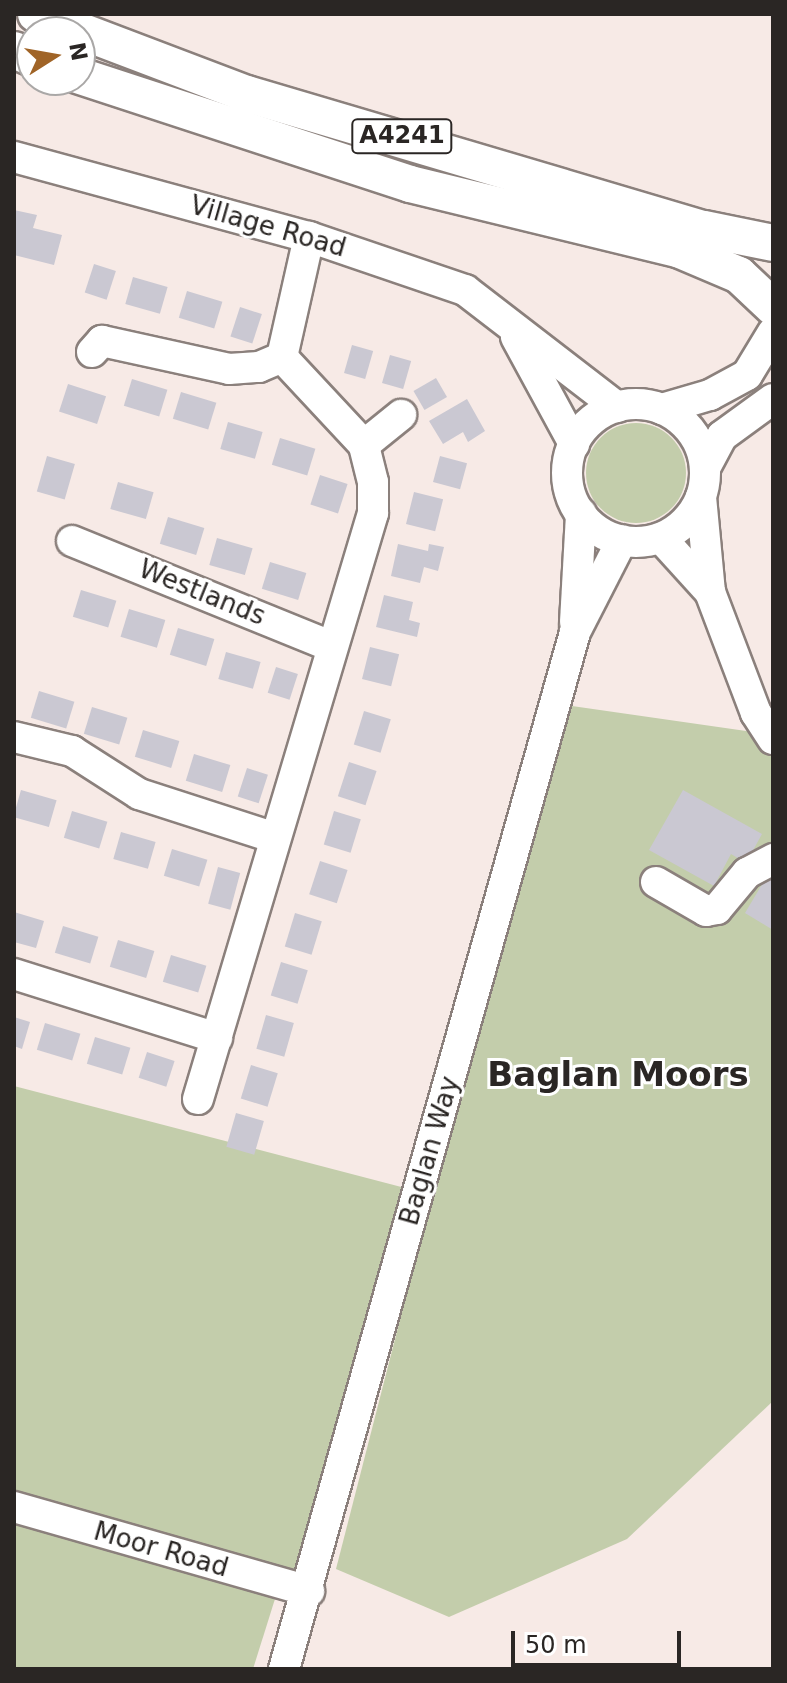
<!DOCTYPE html>
<html>
<head>
<meta charset="utf-8">
<style>
  body { margin:0 }
  #map { position:relative; width:787px; height:1683px; overflow:hidden; background:#f7eae6; font-family:"DejaVu Sans",sans-serif }
  div>[style] { position:absolute }
  [style*='--x'] { left:calc(var(--x)*1px); top:calc(var(--y)*1px); width:calc(var(--w)*1px); rotate:calc(var(--a)*1deg) }
  .green>* { inset:0; background:#c3cdab }
  .round { border-radius:50% }
  .building>* { inset:0; background:#cac8d2; transform-origin:0 0 }
  .roads { filter:drop-shadow(2px 0 #8b807c) drop-shadow(-2px 0 #8b807c) drop-shadow(0 2px #8b807c) drop-shadow(0 -2px #8b807c) }
  .minor>* { height:30px; margin:-15px; padding:0 15px; transform-origin:15px; border-radius:15px; background:#fff }
  .minor>.ring { margin:-15px; padding:0; box-sizing:content-box; background:none; border:30px solid #fff; border-radius:50% }
  .major>* { height:36px; margin:-18px; padding:0 18px; transform-origin:18px; border-radius:18px; background:#fff }
  span { translate:-50% -50%; white-space:nowrap; text-align:center; line-height:1.15; -webkit-text-stroke:6px #fff; paint-order:stroke }
  .shield-label span { padding:2px 6px; background:#fff; border:2px solid; border-radius:6px; -webkit-text-stroke-width:0 }
  .shield-label { font-size:24px; color:#2a2624; font-weight:700 }
  .street-label { font-size:26px; color:#2a2624 }
  .district-label { font-size:34px; color:#2a2624; font-weight:700 }
  .frame { position:absolute; inset:0; border:16px solid #2a2624; pointer-events:none }
  .north { position:absolute; left:16px; top:16px; width:80px; height:80px; box-sizing:border-box; background:#fff; border:2px solid #aaa8a7; border-radius:50%; rotate:79deg; font-size:22px; font-weight:700; line-height:32px; text-align:center; color:#2a2624 }
  .north::after { content:''; display:block; margin:auto; width:28px; height:36px; background:#a06427; clip-path:polygon(50% 0,100% 100%,50% 72%,0 100%) }
  .scale { position:absolute; left:511px; top:1631px; width:170px; height:36px; box-sizing:border-box; border:4px solid #2a2624; border-top:0; padding-left:10px; font-size:24px; line-height:28px; white-space:nowrap; color:#2a2624; -webkit-text-stroke:6px #fff; paint-order:stroke }
</style>
</head>
<body>
<div id="map">
  <div class="green">
    <div class="round" style="left:586px;top:423px;width:100px;height:100px"></div>
    <div style="clip-path:polygon(572px 706px,760px 733px,773px 751px,773px 1401px,627px 1539px,449px 1617px,336px 1569px,432px 1195px)"></div>
    <div style="clip-path:polygon(14px 1086px,409px 1189px,304px 1578px,14px 1492px)"></div>
    <div style="clip-path:polygon(14px 1511px,280px 1583px,253px 1669px,14px 1669px)"></div>
  </div>
  <div class="building">
    <div style="clip-path:polygon(14px 210px,37px 215px,33px 228px,62px 235px,54px 265px,14px 255px)"></div>
    <div style="left:94px;top:264px;width:23px;height:30px;rotate:18deg"></div>
    <div style="left:133px;top:277px;width:36px;height:28px;rotate:16deg"></div>
    <div style="left:187px;top:291px;width:37px;height:28px;rotate:17deg"></div>
    <div style="left:240px;top:307px;width:23px;height:31px;rotate:18deg"></div>
    <div style="left:352px;top:345px;width:22px;height:29px;rotate:16deg"></div>
    <div style="left:390px;top:355px;width:22px;height:29px;rotate:16deg"></div>
    <div style="left:436px;top:378px;width:22px;height:26px;rotate:60deg"></div>
    <div style="left:132px;top:379px;width:37px;height:28px;rotate:17deg"></div>
    <div style="left:68px;top:384px;width:40px;height:29px;rotate:18deg"></div>
    <div style="left:181px;top:392px;width:37px;height:28px;rotate:17deg"></div>
    <div style="clip-path:polygon(467px 399px,485px 431px,468px 442px,463px 432px,443px 444px,429px 421px)"></div>
    <div style="left:228px;top:422px;width:36px;height:28px;rotate:16deg"></div>
    <div style="left:280px;top:438px;width:37px;height:28px;rotate:17deg"></div>
    <div style="left:47px;top:456px;width:29px;height:37px;rotate:16deg"></div>
    <div style="left:440px;top:456px;width:28px;height:27px;rotate:15deg"></div>
    <div style="left:320px;top:475px;width:29px;height:31px;rotate:18deg"></div>
    <div style="left:118px;top:482px;width:37px;height:28px;rotate:16deg"></div>
    <div style="left:414px;top:492px;width:30px;height:33px;rotate:14deg"></div>
    <div style="left:168px;top:517px;width:38px;height:28px;rotate:17deg"></div>
    <div style="left:217px;top:538px;width:37px;height:28px;rotate:16deg"></div>
    <div style="clip-path:polygon(398px 544px,428px 551px,429px 544px,444px 547px,438px 571px,424px 567px,420px 583px,391px 576px)"></div>
    <div style="left:270px;top:562px;width:38px;height:28px;rotate:17deg"></div>
    <div style="left:81px;top:590px;width:37px;height:28px;rotate:17deg"></div>
    <div style="clip-path:polygon(384px 595px,413px 602px,409px 620px,420px 623px,417px 637px,376px 627px)"></div>
    <div style="left:129px;top:609px;width:38px;height:29px;rotate:17deg"></div>
    <div style="left:178px;top:628px;width:38px;height:28px;rotate:17deg"></div>
    <div style="left:370px;top:647px;width:30px;height:33px;rotate:14deg"></div>
    <div style="left:226px;top:652px;width:36px;height:28px;rotate:16deg"></div>
    <div style="left:276px;top:667px;width:23px;height:27px;rotate:18deg"></div>
    <div style="left:39px;top:691px;width:37px;height:28px;rotate:17deg"></div>
    <div style="left:92px;top:707px;width:37px;height:28px;rotate:17deg"></div>
    <div style="left:364px;top:711px;width:28px;height:35px;rotate:17deg"></div>
    <div style="left:143px;top:730px;width:38px;height:28px;rotate:17deg"></div>
    <div style="left:194px;top:754px;width:38px;height:28px;rotate:17deg"></div>
    <div style="left:349px;top:762px;width:29px;height:36px;rotate:18deg"></div>
    <div style="left:247px;top:768px;width:22px;height:30px;rotate:18deg"></div>
    <div style="left:21px;top:790px;width:37px;height:28px;rotate:16deg"></div>
    <div style="clip-path:polygon(683px 790px,762px 834px,746px 863px,731px 854px,714px 886px,649px 850px)"></div>
    <div style="left:72px;top:811px;width:37px;height:28px;rotate:17deg"></div>
    <div style="left:334px;top:811px;width:28px;height:35px;rotate:17deg"></div>
    <div style="left:121px;top:832px;width:36px;height:28px;rotate:16deg"></div>
    <div style="left:172px;top:849px;width:37px;height:28px;rotate:17deg"></div>
    <div style="left:320px;top:861px;width:29px;height:35px;rotate:18deg"></div>
    <div style="left:218px;top:867px;width:23px;height:38px;rotate:15deg"></div>
    <div style="clip-path:polygon(767px 876px,773px 879px,773px 930px,745px 913px)"></div>
    <div style="clip-path:polygon(14px 912px,44px 921px,36px 948px,14px 942px)"></div>
    <div style="left:295px;top:913px;width:28px;height:35px;rotate:17deg"></div>
    <div style="left:63px;top:926px;width:37px;height:28px;rotate:17deg"></div>
    <div style="left:118px;top:940px;width:38px;height:28px;rotate:17deg"></div>
    <div style="left:171px;top:955px;width:37px;height:28px;rotate:17deg"></div>
    <div style="left:281px;top:962px;width:28px;height:35px;rotate:17deg"></div>
    <div style="left:266px;top:1015px;width:29px;height:35px;rotate:16deg"></div>
    <div style="clip-path:polygon(14px 1017px,30px 1022px,22px 1049px,14px 1046px)"></div>
    <div style="left:45px;top:1023px;width:37px;height:28px;rotate:17deg"></div>
    <div style="left:95px;top:1037px;width:37px;height:28px;rotate:17deg"></div>
    <div style="left:147px;top:1052px;width:29px;height:27px;rotate:18deg"></div>
    <div style="left:251px;top:1065px;width:28px;height:35px;rotate:17deg"></div>
    <div style="left:236px;top:1113px;width:29px;height:35px;rotate:16deg"></div>
  </div>
  <div class="roads">
    <div class="minor">
      <div style="--x:14;--y:157;--w:306;--a:15.2"></div>
      <div style="--x:309;--y:237;--w:165;--a:18.8"></div>
      <div style="--x:465;--y:290;--w:192;--a:37.6"></div>
      <div style="--x:516;--y:337;--w:122;--a:61.5"></div>
      <div style="--x:92;--y:352;--w:15;--a:-48"></div>
      <div style="--x:102;--y:341;--w:130;--a:12.4"></div>
      <div style="--x:229;--y:369;--w:30;--a:-4"></div>
      <div style="--x:259;--y:367;--w:25;--a:-23"></div>
      <div class="ring" style="left:567px;top:404px;width:108px;height:108px"></div>
      <div style="--x:662;--y:409;--w:50;--a:-16.3"></div>
      <div style="--x:710;--y:395;--w:42;--a:-28.4"></div>
      <div style="--x:747;--y:375;--w:50;--a:-58.8"></div>
      <div style="--x:364;--y:445;--w:48;--a:-39"></div>
      <div style="--x:705;--y:468;--w:36;--a:-62"></div>
      <div style="--x:722;--y:436;--w:63;--a:-36"></div>
      <div style="--x:701;--y:497;--w:95;--a:84.6"></div>
      <div style="--x:710;--y:592;--w:129;--a:69.2"></div>
      <div style="--x:756;--y:713;--w:31;--a:57"></div>
      <div style="--x:661;--y:538;--w:73;--a:47.8"></div>
      <div style="--x:72;--y:541;--w:279;--a:22.1"></div>
      <div style="--x:575;--y:622;--w:109;--a:-86.8"></div>
      <div style="--x:14;--y:737;--w:60;--a:13.6"></div>
      <div style="--x:72;--y:751;--w:80;--a:32.7"></div>
      <div style="--x:139;--y:794;--w:143;--a:17.9"></div>
      <div style="--x:656;--y:882;--w:58;--a:30.1"></div>
      <div style="--x:706;--y:911;--w:11;--a:-10"></div>
      <div style="--x:717;--y:909;--w:47;--a:-50.2"></div>
      <div style="--x:747;--y:873;--w:30;--a:-28"></div>
      <div style="--x:14;--y:974;--w:213;--a:17.5"></div>
      <div style="--x:198;--y:1099;--w:612;--a:-73.37"></div>
      <div style="--x:373;--y:513;--w:31;--a:-90"></div>
      <div style="--x:373;--y:482;--w:38;--a:-104"></div>
      <div style="--x:364;--y:445;--w:120;--a:-133"></div>
      <div style="--x:282;--y:357;--w:123;--a:-77.3"></div>
      <div style="--x:14;--y:1507;--w:307;--a:15.9"></div>
      <div style="--x:284;--y:1669;--w:1077;--a:-74.32"></div>
      <div style="--x:575;--y:632;--w:103;--a:-62.9"></div>
    </div>
    <div class="major">
      <div style="--x:36;--y:14;--w:226;--a:20.8"></div>
      <div style="--x:247;--y:94;--w:477;--a:16.5"></div>
      <div style="--x:704;--y:229;--w:70;--a:11.5"></div>
      <div style="--x:14;--y:50;--w:20;--a:24"></div>
      <div style="--x:80;--y:76;--w:347;--a:18.1"></div>
      <div style="--x:410;--y:184;--w:278;--a:13.7"></div>
      <div style="--x:680;--y:250;--w:64;--a:23"></div>
      <div style="--x:739;--y:275;--w:47;--a:43.3"></div>
    </div>
  </div>
  <div class="shield-label">
    <span style="left:402px;top:136px">A4241</span>
  </div>
  <div class="street-label">
    <span style="left:268px;top:227px;rotate:16deg">Village Road</span>
    <span style="left:202px;top:593px;rotate:22deg">Westlands</span>
    <span style="left:430px;top:1151px;rotate:-74deg">Baglan Way</span>
    <span style="left:161px;top:1550px;rotate:16deg">Moor Road</span>
  </div>
  <div class="district-label">
    <span style="left:618px;top:1075px">Baglan Moors</span>
  </div>
  <div class="frame"></div>
  <div class="north">N</div>
  <div class="scale">50 m</div>
</div>
</body>
</html>
